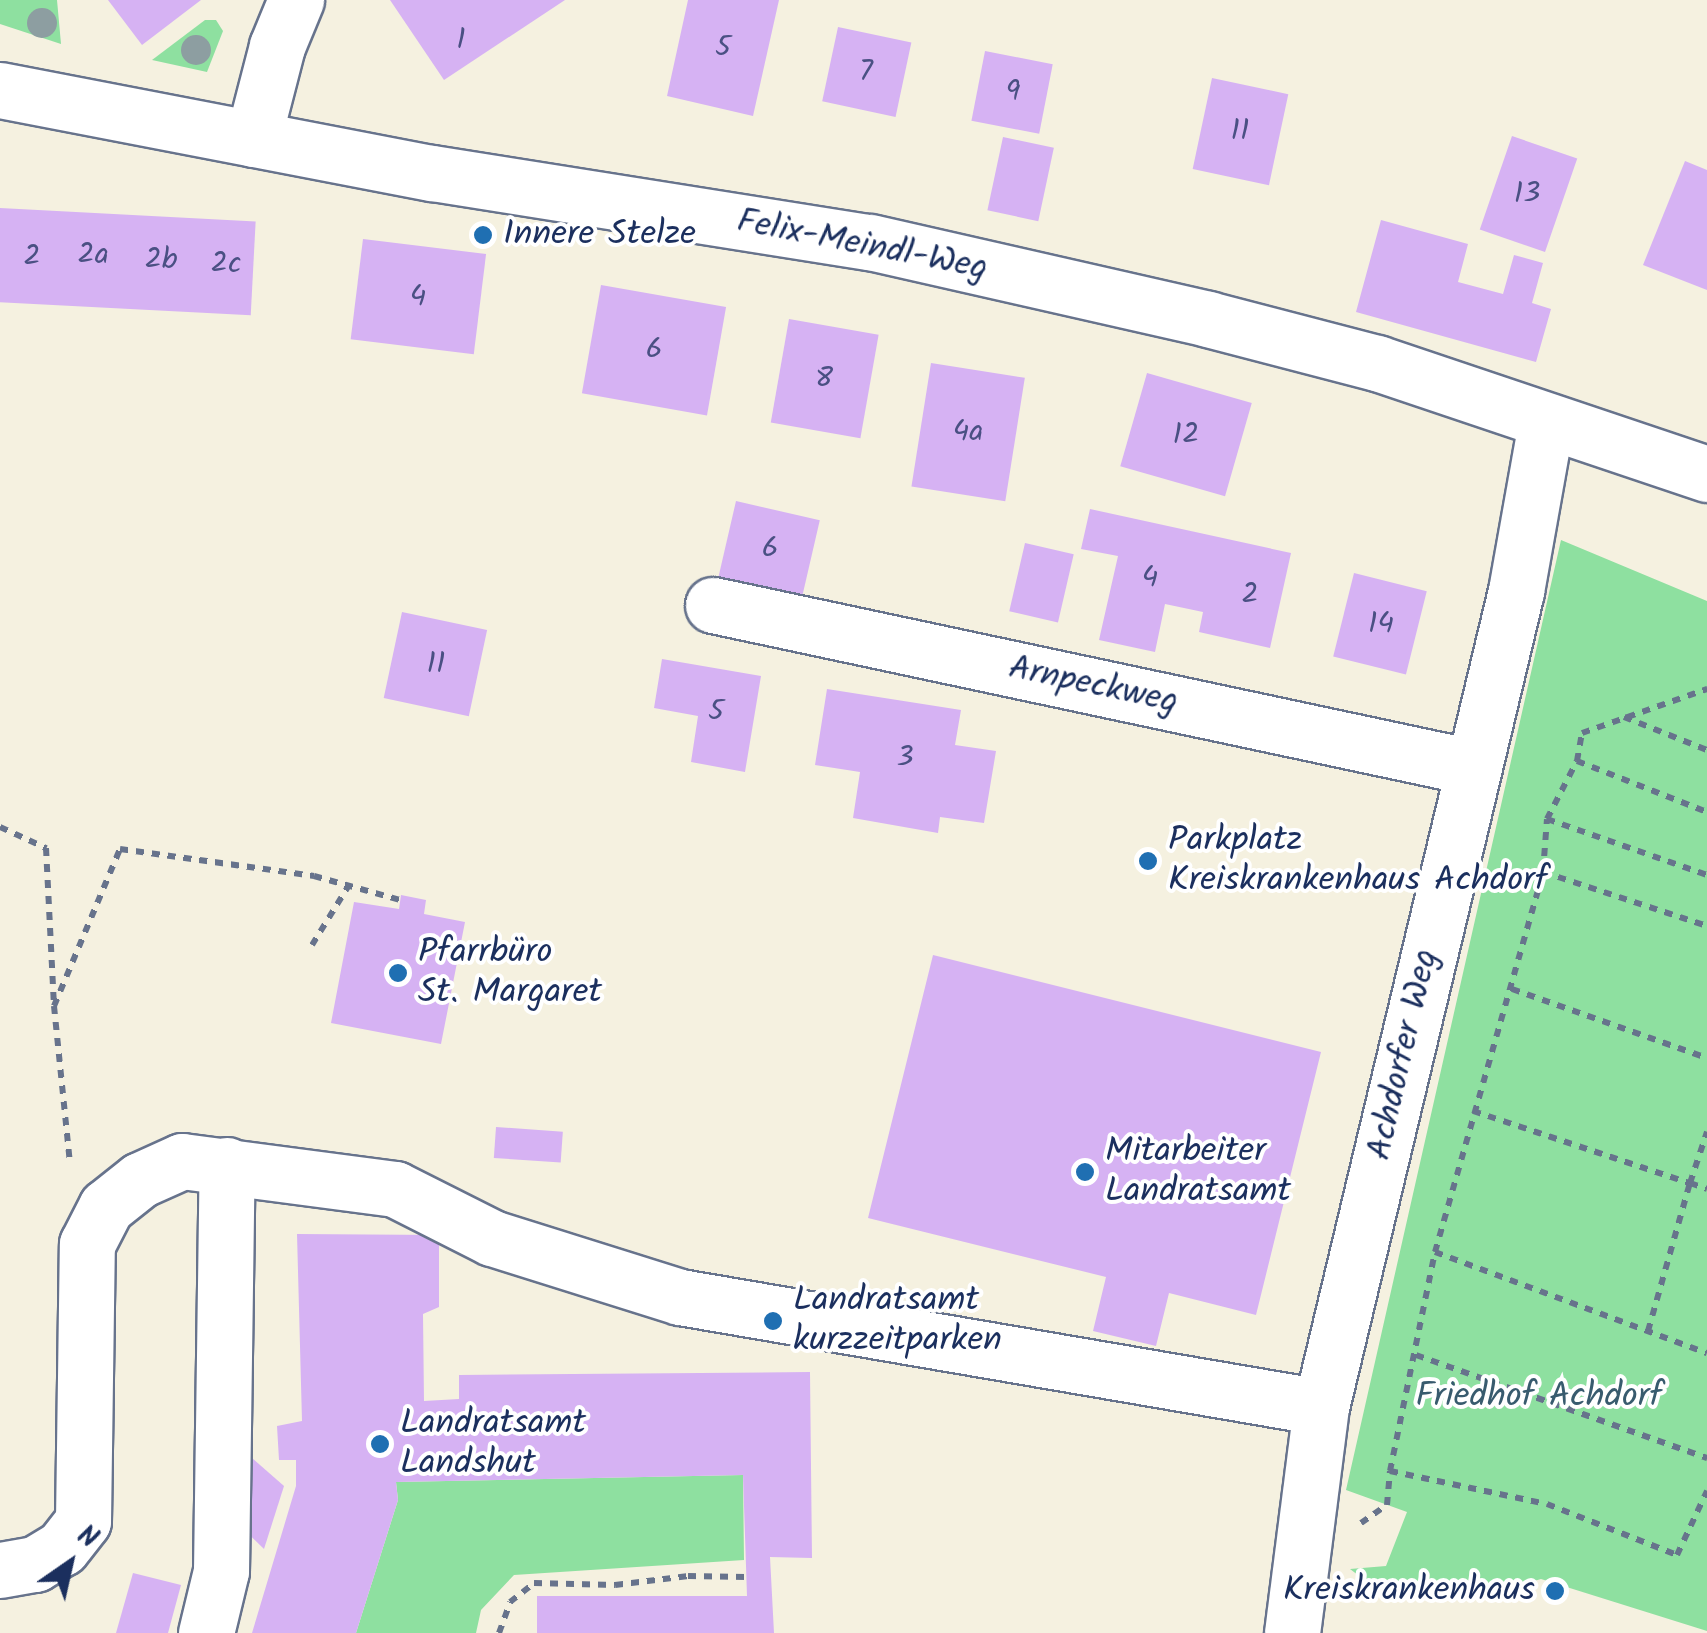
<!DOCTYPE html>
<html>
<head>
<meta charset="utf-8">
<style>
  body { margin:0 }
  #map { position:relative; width:1707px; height:1633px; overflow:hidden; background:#f5f1e0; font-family:Kalam,sans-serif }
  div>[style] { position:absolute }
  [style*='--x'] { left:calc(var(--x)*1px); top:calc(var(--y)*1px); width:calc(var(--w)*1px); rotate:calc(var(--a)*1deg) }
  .green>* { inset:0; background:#8ee0a0 }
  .building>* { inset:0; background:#d6b2f3; transform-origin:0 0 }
  .path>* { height:6px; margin-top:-3px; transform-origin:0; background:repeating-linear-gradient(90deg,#67738c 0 8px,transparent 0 16px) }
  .roads { filter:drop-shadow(2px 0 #67738c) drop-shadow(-2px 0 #67738c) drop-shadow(0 2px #67738c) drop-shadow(0 -2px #67738c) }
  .minor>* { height:55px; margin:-27.5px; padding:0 27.5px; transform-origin:27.5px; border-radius:27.5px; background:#fff }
  .trees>* { width:30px; height:30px; margin:-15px; border-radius:50%; background:#8d9ea1 }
  .dots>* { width:28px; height:28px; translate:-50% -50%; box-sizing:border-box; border:5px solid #fff; border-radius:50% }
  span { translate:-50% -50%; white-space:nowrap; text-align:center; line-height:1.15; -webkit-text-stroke:8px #fff; paint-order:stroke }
  .number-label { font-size:30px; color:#4a5083 }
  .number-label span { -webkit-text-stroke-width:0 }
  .poi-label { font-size:35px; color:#1b2f5e }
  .left { translate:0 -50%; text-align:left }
  .right { translate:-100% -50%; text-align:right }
  .street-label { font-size:35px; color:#1b2f5e }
  .park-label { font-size:35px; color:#385b6e }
  .north { position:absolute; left:20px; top:1513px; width:100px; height:100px; -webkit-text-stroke:8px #fff; paint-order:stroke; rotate:34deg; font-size:28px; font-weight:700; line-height:40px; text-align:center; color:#1b2f5e }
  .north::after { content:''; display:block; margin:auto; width:35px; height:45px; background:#1b2f5e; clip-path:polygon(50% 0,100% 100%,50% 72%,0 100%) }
</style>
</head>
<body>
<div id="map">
  <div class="green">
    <div style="clip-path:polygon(0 0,57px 0,61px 44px,0 24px)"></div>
    <div style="clip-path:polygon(205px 20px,216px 20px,223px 31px,207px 72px,152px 60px)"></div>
    <div style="clip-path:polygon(1561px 540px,1707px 601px,1707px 1631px,1541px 1579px,1483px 1596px,1421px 1599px,1383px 1594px,1350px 1569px,1386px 1566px,1407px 1512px,1346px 1490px)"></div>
    <div style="clip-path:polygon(743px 1475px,744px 1560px,514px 1575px,481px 1610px,476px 1633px,356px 1633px,398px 1500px,396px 1482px)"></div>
  </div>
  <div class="building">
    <div style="clip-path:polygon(108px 0,201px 0,142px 45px)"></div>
    <div style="clip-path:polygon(390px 0,565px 0,444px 80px)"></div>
    <div style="clip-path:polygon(688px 0,779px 0,753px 116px,667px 96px)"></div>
    <div style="left:838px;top:27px;width:75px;height:76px;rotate:12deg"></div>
    <div style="left:985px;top:51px;width:69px;height:71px;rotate:11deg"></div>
    <div style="left:1212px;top:78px;width:78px;height:93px;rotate:12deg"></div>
    <div style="left:1512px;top:136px;width:69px;height:99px;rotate:19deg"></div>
    <div style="left:1003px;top:137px;width:52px;height:75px;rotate:12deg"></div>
    <div style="clip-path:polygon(1685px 161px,1707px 170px,1707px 290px,1643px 265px)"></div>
    <div style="left:0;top:208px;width:256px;height:94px;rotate:3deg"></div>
    <div style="clip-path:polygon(1381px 220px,1468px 244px,1458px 282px,1503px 294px,1514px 255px,1543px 263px,1532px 303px,1551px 309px,1536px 362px,1356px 312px)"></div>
    <div style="left:363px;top:239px;width:124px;height:101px;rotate:7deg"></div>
    <div style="left:601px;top:285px;width:127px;height:110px;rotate:10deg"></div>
    <div style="left:789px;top:319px;width:91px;height:105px;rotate:10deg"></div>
    <div style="left:931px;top:363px;width:95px;height:125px;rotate:9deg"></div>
    <div style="left:1147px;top:373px;width:109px;height:97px;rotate:16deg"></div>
    <div style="left:736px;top:501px;width:86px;height:79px;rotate:13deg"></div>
    <div style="clip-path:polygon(1090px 509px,1291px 553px,1270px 648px,1199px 632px,1203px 612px,1165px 604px,1155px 652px,1099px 640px,1118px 556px,1081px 549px)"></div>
    <div style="left:1025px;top:543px;width:50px;height:70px;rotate:13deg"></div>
    <div style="left:1354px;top:573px;width:75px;height:86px;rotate:14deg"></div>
    <div style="left:402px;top:612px;width:87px;height:88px;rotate:12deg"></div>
    <div style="clip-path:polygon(662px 659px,761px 676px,745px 772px,691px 762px,698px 716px,654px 708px)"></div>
    <div style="clip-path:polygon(827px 689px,961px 710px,955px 745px,996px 751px,984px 823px,940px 817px,938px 833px,853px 818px,860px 772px,815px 765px)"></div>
    <div style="clip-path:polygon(401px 895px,426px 900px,424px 914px,465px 922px,441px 1044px,331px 1023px,354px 902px,399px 909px)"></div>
    <div style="clip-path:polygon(933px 955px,1321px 1052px,1256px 1315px,1169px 1293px,1156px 1346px,1093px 1331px,1106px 1277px,868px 1218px)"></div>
    <div style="left:496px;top:1127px;width:67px;height:31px;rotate:4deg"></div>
    <div style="clip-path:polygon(297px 1234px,439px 1235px,439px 1307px,423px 1314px,424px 1401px,459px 1399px,459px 1375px,810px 1372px,812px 1558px,770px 1557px,774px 1633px,537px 1633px,537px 1596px,747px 1596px,743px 1475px,396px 1482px,398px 1500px,356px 1633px,252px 1633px,296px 1486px,296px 1460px,279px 1460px,277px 1426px,302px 1421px)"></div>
    <div style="clip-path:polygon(252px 1458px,284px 1486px,264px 1549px,235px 1521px)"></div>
    <div style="clip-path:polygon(133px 1573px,181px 1585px,168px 1633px,116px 1633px)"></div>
  </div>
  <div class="path">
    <div style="--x:1624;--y:717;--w:89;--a:21.7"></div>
    <div style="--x:1577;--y:761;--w:140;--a:21.4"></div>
    <div style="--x:1547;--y:819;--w:170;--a:19.3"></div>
    <div style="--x:0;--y:827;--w:51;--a:24.5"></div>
    <div style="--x:46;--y:848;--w:158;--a:87.1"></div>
    <div style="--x:54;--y:1006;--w:170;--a:-67.2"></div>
    <div style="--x:120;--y:849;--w:196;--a:7.9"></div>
    <div style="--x:314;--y:876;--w:89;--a:15.6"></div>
    <div style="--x:1543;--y:872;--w:173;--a:18.2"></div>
    <div style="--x:312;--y:945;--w:70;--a:-58.3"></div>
    <div style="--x:1512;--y:989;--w:207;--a:19.5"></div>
    <div style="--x:54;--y:1006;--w:159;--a:84.2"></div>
    <div style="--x:1473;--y:1111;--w:229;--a:18.4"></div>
    <div style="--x:1690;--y:1183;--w:54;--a:-71.6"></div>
    <div style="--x:1435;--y:1252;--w:290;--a:20.4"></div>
    <div style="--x:1648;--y:1331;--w:154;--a:-74.2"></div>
    <div style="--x:1690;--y:1183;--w:18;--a:19"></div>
    <div style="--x:1416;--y:1355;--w:309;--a:19.5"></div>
    <div style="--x:1390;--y:1471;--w:160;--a:11.9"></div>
    <div style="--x:1547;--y:1504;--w:140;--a:21.4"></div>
    <div style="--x:1677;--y:1555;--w:71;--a:-64.9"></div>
    <div style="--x:1361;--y:1523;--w:32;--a:-35"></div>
    <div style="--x:1387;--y:1505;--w:34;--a:-85"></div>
    <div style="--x:1390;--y:1471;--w:224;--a:-78.4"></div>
    <div style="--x:1435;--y:1252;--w:395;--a:-74.1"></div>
    <div style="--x:1543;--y:872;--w:53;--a:-85.7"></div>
    <div style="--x:1547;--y:819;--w:65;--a:-62.7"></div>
    <div style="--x:1577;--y:761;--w:28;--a:-80"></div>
    <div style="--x:1582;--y:733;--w:133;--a:-19.4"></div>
    <div style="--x:499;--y:1633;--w:33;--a:-70"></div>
    <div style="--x:510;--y:1602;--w:31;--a:-38"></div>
    <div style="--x:534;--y:1583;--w:81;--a:1.4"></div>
    <div style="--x:615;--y:1585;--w:74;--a:-7"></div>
    <div style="--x:688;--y:1576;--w:58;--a:1"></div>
  </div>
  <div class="roads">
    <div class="minor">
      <div style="--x:0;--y:90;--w:440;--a:10.9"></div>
      <div style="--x:432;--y:173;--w:443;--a:9"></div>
      <div style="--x:870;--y:242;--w:347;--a:12.8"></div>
      <div style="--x:1208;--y:319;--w:175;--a:14.6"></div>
      <div style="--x:1377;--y:363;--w:348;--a:18.6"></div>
      <div style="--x:253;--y:139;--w:96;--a:-75.5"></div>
      <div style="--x:277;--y:46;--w:50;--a:-67.6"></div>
      <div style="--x:713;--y:605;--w:776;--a:12.05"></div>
      <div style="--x:0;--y:1570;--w:36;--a:-10"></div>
      <div style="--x:35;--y:1564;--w:31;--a:-31"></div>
      <div style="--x:62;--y:1548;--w:34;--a:-52"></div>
      <div style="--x:83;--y:1521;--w:277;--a:-89.2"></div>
      <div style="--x:87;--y:1244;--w:42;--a:-62.8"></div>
      <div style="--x:106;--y:1207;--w:43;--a:-38.5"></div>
      <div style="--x:140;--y:1180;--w:46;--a:-24.3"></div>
      <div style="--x:182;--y:1161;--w:215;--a:7.5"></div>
      <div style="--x:395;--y:1189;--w:109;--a:26.8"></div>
      <div style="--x:492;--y:1238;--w:197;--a:17.4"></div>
      <div style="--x:680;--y:1297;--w:650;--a:9.74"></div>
      <div style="--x:206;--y:1633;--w:64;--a:-76.4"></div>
      <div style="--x:221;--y:1571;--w:406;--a:-89.2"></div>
      <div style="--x:1292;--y:1633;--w:228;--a:-82.7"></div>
      <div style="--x:1321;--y:1407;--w:839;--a:-76.56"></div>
      <div style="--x:1516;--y:591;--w:172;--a:-79.9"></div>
    </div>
  </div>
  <div class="trees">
    <div style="left:42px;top:23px"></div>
    <div style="left:196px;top:50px"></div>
  </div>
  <div class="dots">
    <div style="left:483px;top:235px;background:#1f6fb2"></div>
    <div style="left:1148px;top:861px;background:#1f6fb2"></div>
    <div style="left:398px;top:973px;background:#1f6fb2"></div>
    <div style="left:1085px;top:1172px;background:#1f6fb2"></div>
    <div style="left:773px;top:1321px;background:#1f6fb2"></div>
    <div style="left:380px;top:1444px;background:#1f6fb2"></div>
    <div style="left:1555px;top:1591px;background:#1f6fb2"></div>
  </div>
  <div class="number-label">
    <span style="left:461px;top:40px">1</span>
    <span style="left:723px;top:48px">5</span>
    <span style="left:866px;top:72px">7</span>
    <span style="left:1013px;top:92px">9</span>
    <span style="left:1240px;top:131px">11</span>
    <span style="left:1527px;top:194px">13</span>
    <span style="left:93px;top:255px">2a</span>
    <span style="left:32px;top:257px">2</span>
    <span style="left:161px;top:260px">2b</span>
    <span style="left:226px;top:264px">2c</span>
    <span style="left:418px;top:297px">4</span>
    <span style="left:654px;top:350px">6</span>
    <span style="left:824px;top:379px">8</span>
    <span style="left:968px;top:432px">4a</span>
    <span style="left:1186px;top:435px">12</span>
    <span style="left:770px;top:549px">6</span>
    <span style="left:1150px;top:578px">4</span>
    <span style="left:1250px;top:595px">2</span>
    <span style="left:1381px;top:624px">14</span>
    <span style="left:436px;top:664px">11</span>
    <span style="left:716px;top:712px">5</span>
    <span style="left:905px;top:758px">3</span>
  </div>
  <div class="poi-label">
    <span class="left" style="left:503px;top:235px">Innere Stelze</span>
    <span class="left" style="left:1168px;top:861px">Parkplatz<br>Kreiskrankenhaus Achdorf</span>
    <span class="left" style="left:418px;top:973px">Pfarrbüro<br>St. Margaret</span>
    <span class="left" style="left:1105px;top:1172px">Mitarbeiter<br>Landratsamt</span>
    <span class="left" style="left:793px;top:1321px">Landratsamt<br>kurzzeitparken</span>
    <span class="left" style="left:400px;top:1444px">Landratsamt<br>Landshut</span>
    <span class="right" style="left:1535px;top:1591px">Kreiskrankenhaus</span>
  </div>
  <div class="street-label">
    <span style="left:862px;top:246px;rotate:11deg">Felix-Meindl-Weg</span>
    <span style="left:1093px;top:686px;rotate:12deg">Arnpeckweg</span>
    <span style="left:1404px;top:1055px;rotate:-77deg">Achdorfer Weg</span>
  </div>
  <div class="park-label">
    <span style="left:1539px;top:1397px">Friedhof Achdorf</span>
  </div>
  <div class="north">N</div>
</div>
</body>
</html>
